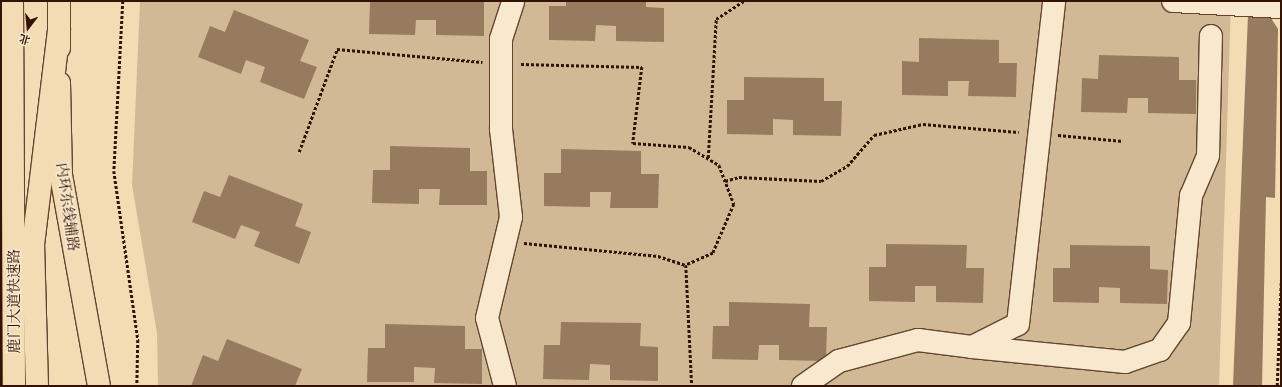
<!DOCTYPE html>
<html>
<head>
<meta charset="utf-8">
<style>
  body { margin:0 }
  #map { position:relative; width:1282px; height:387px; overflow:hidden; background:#f3dbb4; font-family:"EB Garamond","Noto Serif SC",serif }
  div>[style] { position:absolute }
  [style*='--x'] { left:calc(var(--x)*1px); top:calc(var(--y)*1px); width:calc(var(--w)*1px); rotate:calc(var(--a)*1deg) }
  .green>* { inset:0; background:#d2b996 }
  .building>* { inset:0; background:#977b5f }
  .path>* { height:2.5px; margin-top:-1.25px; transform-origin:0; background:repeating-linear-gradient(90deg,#331303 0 3px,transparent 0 5px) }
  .roads { filter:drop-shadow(1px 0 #63452f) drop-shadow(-1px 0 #63452f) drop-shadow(0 1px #63452f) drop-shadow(0 -1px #63452f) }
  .minor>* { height:22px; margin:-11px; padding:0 11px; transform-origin:11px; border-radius:11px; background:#f7e8ce }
  .major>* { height:22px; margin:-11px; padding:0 11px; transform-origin:11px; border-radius:11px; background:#f3dbb4 }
  .highway>* { height:22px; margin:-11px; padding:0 11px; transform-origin:11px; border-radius:11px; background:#f3dbb4 }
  span { translate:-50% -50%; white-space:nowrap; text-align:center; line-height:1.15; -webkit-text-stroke:3px #f7e8ce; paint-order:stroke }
  .street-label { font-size:15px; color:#331303 }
  .frame { position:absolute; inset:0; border:2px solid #331303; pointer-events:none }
  .north { position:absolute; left:8px; top:8px; width:40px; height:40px; -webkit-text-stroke:3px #f7e8ce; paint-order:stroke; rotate:196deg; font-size:11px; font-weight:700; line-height:16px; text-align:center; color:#331303 }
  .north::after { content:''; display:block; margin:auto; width:14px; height:18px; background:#331303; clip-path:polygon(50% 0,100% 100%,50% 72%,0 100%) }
</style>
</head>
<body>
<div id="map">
  <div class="green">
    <div style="clip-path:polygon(140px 1px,1231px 1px,1219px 386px,158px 386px,157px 333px,132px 185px)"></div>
  </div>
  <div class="building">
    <div style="clip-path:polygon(370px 1px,484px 2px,484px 36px,436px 35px,436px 20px,416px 20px,415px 35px,369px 34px)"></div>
    <div style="clip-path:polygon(566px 1px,646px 1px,646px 7px,664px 8px,664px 42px,616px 41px,616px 26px,596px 25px,595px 41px,549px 40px,549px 6px,566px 6px)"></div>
    <div style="clip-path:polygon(234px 10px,309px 40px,300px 61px,317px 67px,304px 99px,260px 82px,265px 67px,246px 60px,241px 74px,198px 57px,210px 26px,225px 32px)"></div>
    <div style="clip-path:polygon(1248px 15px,1269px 15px,1278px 29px,1275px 198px,1266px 197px,1262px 386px,1233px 386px)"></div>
    <div style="clip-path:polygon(919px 38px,999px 40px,999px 63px,1017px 63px,1016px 97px,968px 96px,969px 81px,948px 81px,948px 96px,902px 95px,902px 61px,919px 62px)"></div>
    <div style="clip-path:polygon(1099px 55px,1179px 57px,1179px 80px,1196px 80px,1196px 114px,1148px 113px,1148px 98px,1128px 98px,1127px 113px,1081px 112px,1082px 78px,1098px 79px)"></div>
    <div style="clip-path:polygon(744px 77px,824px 78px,824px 101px,842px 101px,841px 136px,793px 135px,793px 120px,773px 119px,773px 135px,727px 134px,727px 100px,744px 100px)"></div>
    <div style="clip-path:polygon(390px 146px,470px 148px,470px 171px,487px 171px,487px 205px,439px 205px,440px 189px,419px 189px,419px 204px,372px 203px,373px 170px,390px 170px)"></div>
    <div style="clip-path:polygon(561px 149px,641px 151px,641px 174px,659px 174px,658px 208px,610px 208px,611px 192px,590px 192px,590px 207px,544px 206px,544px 173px,561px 173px)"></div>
    <div style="clip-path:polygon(229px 175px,303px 204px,295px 226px,311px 232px,299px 264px,254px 246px,260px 232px,241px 225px,235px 239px,192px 222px,204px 191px,220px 197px)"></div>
    <div style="clip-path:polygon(886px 244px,967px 245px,966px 268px,984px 268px,983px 303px,936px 302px,936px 286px,915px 286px,915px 302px,869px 301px,869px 267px,886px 267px)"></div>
    <div style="clip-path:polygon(1070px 245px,1150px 246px,1150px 269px,1168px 270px,1167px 304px,1120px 303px,1120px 288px,1099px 287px,1099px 303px,1053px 302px,1053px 268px,1070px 268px)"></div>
    <div style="clip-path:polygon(729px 302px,810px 304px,809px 327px,827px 327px,826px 361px,779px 360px,779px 345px,759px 345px,758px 360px,712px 359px,713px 326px,729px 326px)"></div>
    <div style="clip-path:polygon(561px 322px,641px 323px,640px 346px,658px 347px,658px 381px,610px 380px,610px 365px,590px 364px,589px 380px,543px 379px,544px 345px,560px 345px)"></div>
    <div style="clip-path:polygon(385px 324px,465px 326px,465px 349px,482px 349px,482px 384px,434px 383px,435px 368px,414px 367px,414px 382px,367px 382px,368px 348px,385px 348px)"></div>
    <div style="clip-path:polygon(227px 339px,302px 369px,295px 386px,191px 386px,203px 355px,218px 361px)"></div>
  </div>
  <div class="path">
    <div style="--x:123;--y:1;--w:170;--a:93"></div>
    <div style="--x:114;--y:171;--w:171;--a:81.9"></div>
    <div style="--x:138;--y:340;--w:46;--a:91.2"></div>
    <div style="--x:521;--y:64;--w:121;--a:1.4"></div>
    <div style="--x:642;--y:67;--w:77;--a:96.8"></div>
    <div style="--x:633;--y:143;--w:56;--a:4.1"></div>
    <div style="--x:689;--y:147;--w:35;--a:31"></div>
    <div style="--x:719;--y:165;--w:42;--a:69"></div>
    <div style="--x:734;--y:204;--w:53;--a:113.2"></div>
    <div style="--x:713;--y:253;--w:30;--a:156"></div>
    <div style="--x:1058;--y:135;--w:65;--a:5.3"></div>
    <div style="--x:299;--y:152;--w:110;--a:-69.7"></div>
    <div style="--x:337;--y:49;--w:146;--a:5.1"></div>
    <div style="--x:708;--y:158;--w:139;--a:-86.7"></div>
    <div style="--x:716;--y:19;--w:33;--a:-33"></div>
    <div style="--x:725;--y:181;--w:15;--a:-16"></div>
    <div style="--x:739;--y:177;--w:82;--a:2.8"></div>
    <div style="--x:821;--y:181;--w:30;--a:-30"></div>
    <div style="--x:847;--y:166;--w:41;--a:-48.9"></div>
    <div style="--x:874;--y:135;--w:50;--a:-12.7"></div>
    <div style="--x:923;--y:124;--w:96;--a:4.8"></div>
    <div style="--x:524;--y:243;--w:135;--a:5.5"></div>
    <div style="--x:658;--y:256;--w:29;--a:18"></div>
    <div style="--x:686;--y:265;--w:121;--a:87.2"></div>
    <div style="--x:1277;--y:386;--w:106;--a:-87.8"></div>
  </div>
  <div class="roads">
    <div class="minor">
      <div style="--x:1173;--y:1;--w:108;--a:3.2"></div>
      <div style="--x:972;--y:347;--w:154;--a:5.6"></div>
      <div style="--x:1125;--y:362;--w:37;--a:-19"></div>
      <div style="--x:1160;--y:350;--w:33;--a:-55"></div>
      <div style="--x:1179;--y:323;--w:128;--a:-84.6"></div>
      <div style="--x:1191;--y:196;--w:43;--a:-67"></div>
      <div style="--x:1208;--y:156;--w:120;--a:-88.6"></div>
      <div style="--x:505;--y:386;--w:70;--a:-104.8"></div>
      <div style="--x:487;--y:318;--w:104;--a:-76.6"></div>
      <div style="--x:511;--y:217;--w:89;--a:-96.5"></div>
      <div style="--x:501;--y:129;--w:90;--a:-90"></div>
      <div style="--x:501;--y:39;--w:40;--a:-72"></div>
      <div style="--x:803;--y:386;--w:44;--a:-34.8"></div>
      <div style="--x:839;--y:361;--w:82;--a:-14.9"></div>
      <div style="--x:918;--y:340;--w:54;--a:7.4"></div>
      <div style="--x:972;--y:347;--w:51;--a:-26.6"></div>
      <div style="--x:1018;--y:324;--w:325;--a:-83.6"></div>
    </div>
    <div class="major">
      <div style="--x:59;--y:48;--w:47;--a:-90"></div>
      <div style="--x:59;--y:83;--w:92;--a:88.8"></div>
      <div style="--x:61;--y:175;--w:214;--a:79.8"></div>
    </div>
    <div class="highway">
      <div style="--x:12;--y:1;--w:385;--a:89.7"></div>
      <div style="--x:37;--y:386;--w:141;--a:-91.6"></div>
      <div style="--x:33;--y:245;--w:217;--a:-83.1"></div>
    </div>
  </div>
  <div class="street-label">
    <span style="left:68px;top:207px;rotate:82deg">内环东线辅路</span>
    <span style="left:14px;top:301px;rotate:-90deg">鹿门大道快速路</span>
  </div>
  <div class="frame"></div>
  <div class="north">北</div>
</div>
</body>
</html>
